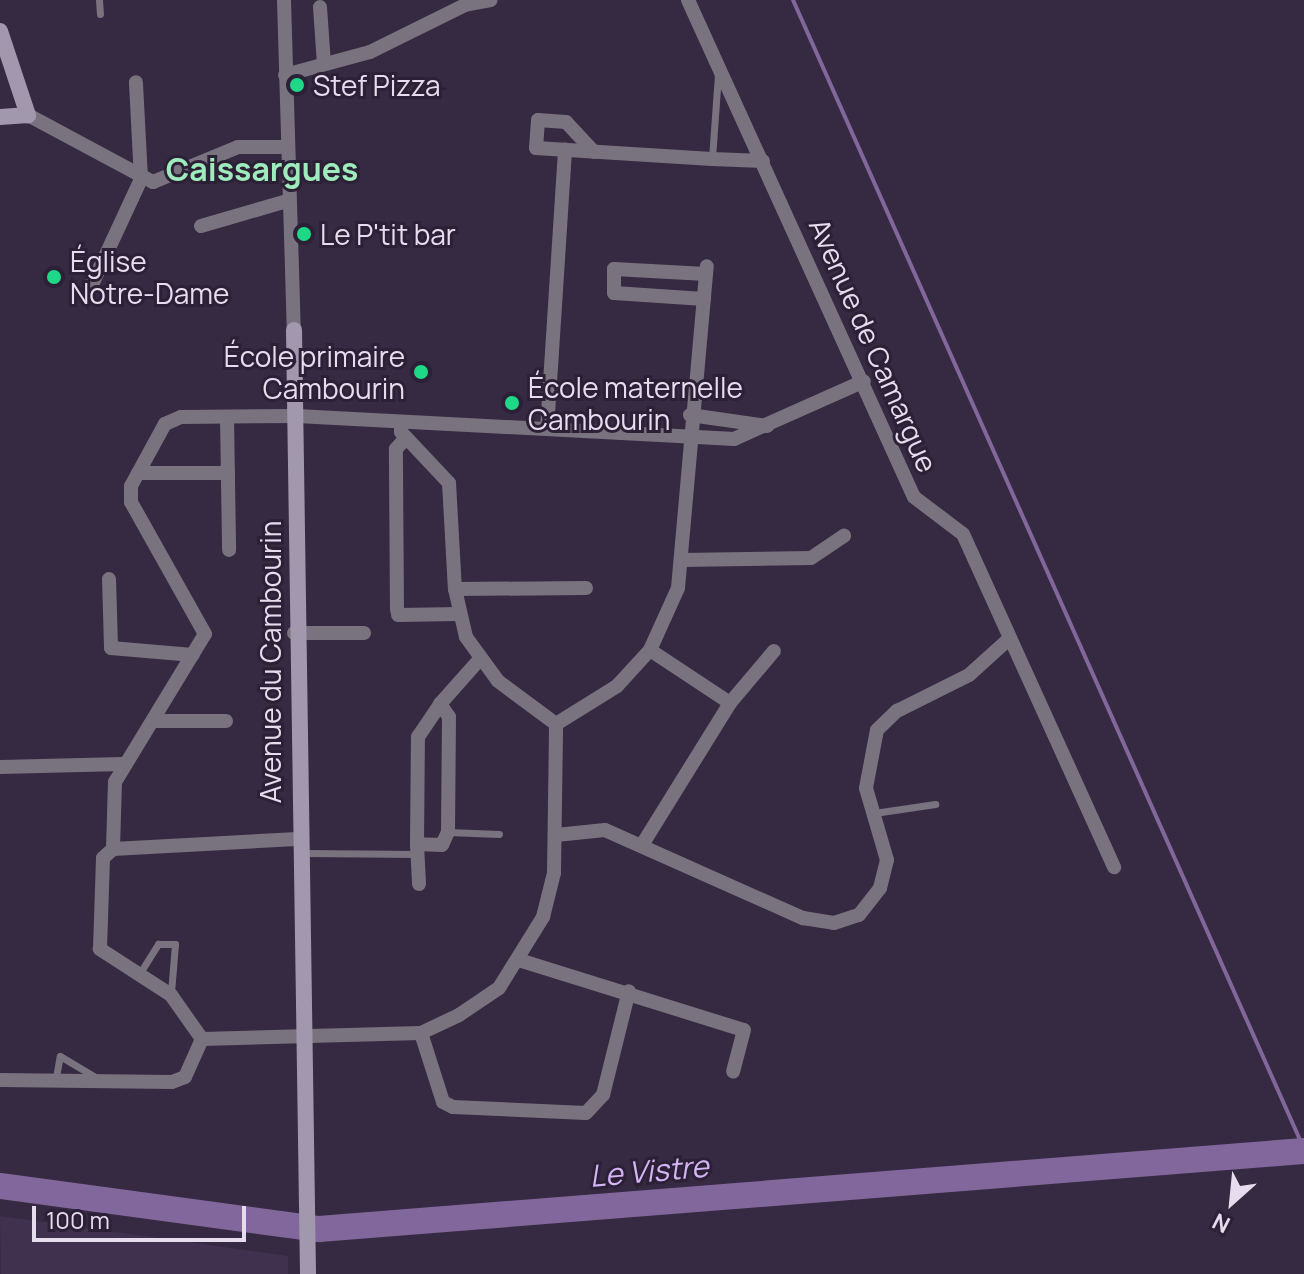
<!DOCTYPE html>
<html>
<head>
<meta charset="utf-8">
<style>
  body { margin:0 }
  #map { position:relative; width:1304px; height:1274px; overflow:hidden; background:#362942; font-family:Manrope,sans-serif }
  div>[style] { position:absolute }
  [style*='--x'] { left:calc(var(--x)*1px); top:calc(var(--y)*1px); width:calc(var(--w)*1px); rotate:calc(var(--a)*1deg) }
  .built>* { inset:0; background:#40314f }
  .stream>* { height:4px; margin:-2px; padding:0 2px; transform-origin:2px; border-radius:2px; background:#82679c }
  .river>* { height:26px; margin:-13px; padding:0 13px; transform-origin:13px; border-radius:13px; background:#82679c }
  .lane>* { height:7px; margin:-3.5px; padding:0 3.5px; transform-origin:3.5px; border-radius:3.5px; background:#79737f }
  .street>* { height:14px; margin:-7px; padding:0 7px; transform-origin:7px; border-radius:7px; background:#79737f }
  .secondary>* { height:16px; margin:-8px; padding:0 8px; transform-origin:8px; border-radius:8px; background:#a298ad }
  .dots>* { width:22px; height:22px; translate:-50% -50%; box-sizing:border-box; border:4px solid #2c2037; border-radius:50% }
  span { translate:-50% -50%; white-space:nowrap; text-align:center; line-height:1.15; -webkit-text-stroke:6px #2c2037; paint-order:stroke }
  .poi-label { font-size:28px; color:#e5dded }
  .left { translate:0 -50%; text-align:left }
  .right { translate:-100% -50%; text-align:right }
  .street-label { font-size:28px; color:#e5dded }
  .water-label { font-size:30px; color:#d4b5f4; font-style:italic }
  .quarter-label { font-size:32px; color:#9eebbc; font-weight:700 }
  .north { position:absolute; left:1192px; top:1162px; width:80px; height:80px; -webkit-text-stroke:6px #2c2037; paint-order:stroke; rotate:207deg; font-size:22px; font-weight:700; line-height:32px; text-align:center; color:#e5dded }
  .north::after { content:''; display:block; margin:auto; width:28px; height:36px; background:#e5dded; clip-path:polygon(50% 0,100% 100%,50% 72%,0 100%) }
  .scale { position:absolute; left:32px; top:1206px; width:214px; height:36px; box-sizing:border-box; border:4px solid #e5dded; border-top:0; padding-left:10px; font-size:24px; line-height:28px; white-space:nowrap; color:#e5dded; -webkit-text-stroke:6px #2c2037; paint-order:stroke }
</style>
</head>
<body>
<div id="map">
  <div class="built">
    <div style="clip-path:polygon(0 1216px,288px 1256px,288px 1274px,1px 1274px)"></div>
  </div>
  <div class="stream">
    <div style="--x:793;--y:0;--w:1258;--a:66.02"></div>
  </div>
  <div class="river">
    <div style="--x:0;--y:1186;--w:322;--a:7.7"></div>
    <div style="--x:319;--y:1229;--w:988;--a:-4.53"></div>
  </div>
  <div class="lane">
    <div style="--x:99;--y:0;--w:14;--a:86"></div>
    <div style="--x:712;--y:158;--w:83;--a:-85.9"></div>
    <div style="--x:874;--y:813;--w:62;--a:-8.4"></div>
    <div style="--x:448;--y:832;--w:51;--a:2.2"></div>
    <div style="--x:304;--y:853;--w:114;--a:0.5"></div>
    <div style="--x:138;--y:976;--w:38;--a:-58"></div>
    <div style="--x:158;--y:944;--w:17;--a:0"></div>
    <div style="--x:175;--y:944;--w:49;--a:94.7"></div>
    <div style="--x:55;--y:1083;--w:27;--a:-80"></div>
    <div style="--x:60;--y:1056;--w:41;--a:31"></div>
  </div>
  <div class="street">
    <div style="--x:284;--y:0;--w:330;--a:88.3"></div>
    <div style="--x:688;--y:0;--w:546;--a:65.55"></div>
    <div style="--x:914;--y:497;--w:61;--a:37.1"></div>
    <div style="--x:963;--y:534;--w:366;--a:65.6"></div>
    <div style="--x:320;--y:7;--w:57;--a:86"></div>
    <div style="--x:285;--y:75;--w:88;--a:-15.1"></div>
    <div style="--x:370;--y:52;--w:106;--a:-26.3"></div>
    <div style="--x:465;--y:5;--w:26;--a:-11"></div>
    <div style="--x:28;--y:115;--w:142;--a:28.2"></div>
    <div style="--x:153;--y:182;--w:92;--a:-22.4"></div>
    <div style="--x:238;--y:147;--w:49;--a:0"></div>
    <div style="--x:594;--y:152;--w:41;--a:-133"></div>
    <div style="--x:566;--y:122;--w:28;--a:-176"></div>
    <div style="--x:538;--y:120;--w:28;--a:94"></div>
    <div style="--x:536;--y:148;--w:176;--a:3.6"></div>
    <div style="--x:712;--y:159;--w:51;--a:2.2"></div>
    <div style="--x:201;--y:226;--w:90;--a:-16.2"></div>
    <div style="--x:90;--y:289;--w:121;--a:-65.1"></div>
    <div style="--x:141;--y:179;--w:97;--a:-93"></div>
    <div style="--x:704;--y:299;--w:90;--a:-176.2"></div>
    <div style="--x:614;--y:293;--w:24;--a:-90"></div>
    <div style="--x:614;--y:269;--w:92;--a:3.1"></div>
    <div style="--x:690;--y:415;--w:78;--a:8.1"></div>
    <div style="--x:227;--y:417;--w:133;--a:89.1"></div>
    <div style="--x:401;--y:422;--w:10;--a:90"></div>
    <div style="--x:401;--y:432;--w:70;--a:46.7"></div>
    <div style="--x:449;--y:483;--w:106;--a:86.8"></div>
    <div style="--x:455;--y:589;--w:49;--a:77.1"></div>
    <div style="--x:466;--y:637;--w:54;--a:54"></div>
    <div style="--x:498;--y:681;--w:72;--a:36.6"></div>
    <div style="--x:556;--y:724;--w:72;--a:-31.9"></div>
    <div style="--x:617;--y:686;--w:49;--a:-47.5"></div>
    <div style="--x:650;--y:650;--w:68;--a:-65.7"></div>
    <div style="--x:678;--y:588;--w:323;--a:-84.9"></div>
    <div style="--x:547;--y:429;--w:280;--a:-86.3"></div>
    <div style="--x:138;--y:473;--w:90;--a:0"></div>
    <div style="--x:681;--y:560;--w:130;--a:-0.9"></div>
    <div style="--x:811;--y:558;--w:40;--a:-34"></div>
    <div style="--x:109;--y:579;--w:69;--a:88.3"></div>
    <div style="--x:111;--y:648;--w:82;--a:4.9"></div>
    <div style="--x:455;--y:589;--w:131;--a:-0.4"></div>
    <div style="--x:397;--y:610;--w:161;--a:-90.4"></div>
    <div style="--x:396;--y:449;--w:15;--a:-48"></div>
    <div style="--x:398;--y:615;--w:61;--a:-0.9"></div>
    <div style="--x:294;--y:633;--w:70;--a:0"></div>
    <div style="--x:650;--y:650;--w:96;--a:33.5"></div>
    <div style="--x:440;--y:704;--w:16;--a:55"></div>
    <div style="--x:449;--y:717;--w:115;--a:90.5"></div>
    <div style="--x:448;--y:832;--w:14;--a:115"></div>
    <div style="--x:442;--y:845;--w:25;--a:-178"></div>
    <div style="--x:417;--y:844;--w:107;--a:-89.5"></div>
    <div style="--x:418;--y:737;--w:40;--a:-56"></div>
    <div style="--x:440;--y:704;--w:59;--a:-48.4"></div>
    <div style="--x:154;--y:721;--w:72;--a:0"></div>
    <div style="--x:0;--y:767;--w:123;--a:-1.4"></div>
    <div style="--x:556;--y:835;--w:49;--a:-5.8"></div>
    <div style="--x:605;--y:830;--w:217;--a:24"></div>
    <div style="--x:803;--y:918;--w:31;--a:9"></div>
    <div style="--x:834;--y:923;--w:26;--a:-18"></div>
    <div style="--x:859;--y:915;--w:34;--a:-52"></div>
    <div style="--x:880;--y:888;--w:29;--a:-76"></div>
    <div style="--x:887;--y:860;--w:75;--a:-106.3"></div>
    <div style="--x:866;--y:788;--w:59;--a:-79.3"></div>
    <div style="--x:877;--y:730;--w:28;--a:-44"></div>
    <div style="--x:897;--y:711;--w:80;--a:-26.6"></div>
    <div style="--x:969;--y:675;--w:55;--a:-42.1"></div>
    <div style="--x:417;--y:844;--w:40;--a:87.1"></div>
    <div style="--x:642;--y:845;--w:167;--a:-58.2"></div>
    <div style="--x:730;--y:703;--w:68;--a:-49.8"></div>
    <div style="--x:113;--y:849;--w:67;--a:-88.3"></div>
    <div style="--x:115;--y:782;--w:173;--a:-58.7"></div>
    <div style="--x:205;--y:634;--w:151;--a:-119.3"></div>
    <div style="--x:131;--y:502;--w:16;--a:-90"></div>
    <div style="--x:131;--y:486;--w:71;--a:-61.3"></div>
    <div style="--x:165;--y:424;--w:17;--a:-24"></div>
    <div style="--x:181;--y:417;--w:116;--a:-0.5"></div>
    <div style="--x:297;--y:416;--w:438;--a:3"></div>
    <div style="--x:734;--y:439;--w:142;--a:-24"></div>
    <div style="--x:522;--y:961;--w:232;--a:17.3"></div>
    <div style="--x:744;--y:1030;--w:43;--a:104.7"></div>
    <div style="--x:421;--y:1033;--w:72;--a:72.3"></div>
    <div style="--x:443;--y:1102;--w:11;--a:27"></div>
    <div style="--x:453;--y:1107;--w:133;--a:2.6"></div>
    <div style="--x:586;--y:1113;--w:25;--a:-47"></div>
    <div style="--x:603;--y:1095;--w:107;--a:-76"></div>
    <div style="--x:202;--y:1039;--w:54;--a:-125.2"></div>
    <div style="--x:171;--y:995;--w:85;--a:-147.1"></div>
    <div style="--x:100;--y:949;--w:91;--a:-88.1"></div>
    <div style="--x:103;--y:858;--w:13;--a:-42"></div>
    <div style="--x:113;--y:849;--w:184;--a:-3.1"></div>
    <div style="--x:0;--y:1080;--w:172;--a:0.7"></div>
    <div style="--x:172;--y:1082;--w:14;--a:-21"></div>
    <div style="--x:185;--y:1077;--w:42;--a:-65.9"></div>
    <div style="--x:202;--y:1039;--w:219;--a:-1.6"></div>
    <div style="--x:421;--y:1033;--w:42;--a:-25.3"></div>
    <div style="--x:459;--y:1015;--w:48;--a:-34"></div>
    <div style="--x:499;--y:988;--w:84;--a:-58.2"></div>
    <div style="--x:543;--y:917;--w:45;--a:-76"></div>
    <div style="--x:554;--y:873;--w:149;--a:-89.2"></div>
  </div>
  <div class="secondary">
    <div style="--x:0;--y:31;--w:89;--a:71.6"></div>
    <div style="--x:28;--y:115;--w:28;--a:176"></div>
    <div style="--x:294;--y:330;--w:944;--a:89.15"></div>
  </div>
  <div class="dots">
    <div style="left:297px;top:85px;background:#1ed887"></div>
    <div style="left:304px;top:234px;background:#1ed887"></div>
    <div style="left:54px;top:277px;background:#1ed887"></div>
    <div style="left:421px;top:372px;background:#1ed887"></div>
    <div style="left:512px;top:403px;background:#1ed887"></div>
  </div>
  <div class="poi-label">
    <span class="left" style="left:313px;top:85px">Stef Pizza</span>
    <span class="left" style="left:320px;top:234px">Le P'tit bar</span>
    <span class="left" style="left:70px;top:277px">Église<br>Notre-Dame</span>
    <span class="right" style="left:405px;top:372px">École primaire<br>Cambourin</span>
    <span class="left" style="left:528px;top:403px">École maternelle<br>Cambourin</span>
  </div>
  <div class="street-label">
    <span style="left:874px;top:345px;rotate:66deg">Avenue de Camargue</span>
    <span style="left:270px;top:662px;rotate:-90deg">Avenue du Cambourin</span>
  </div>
  <div class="water-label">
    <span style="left:649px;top:1171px;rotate:-5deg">Le Vistre</span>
  </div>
  <div class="quarter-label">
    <span style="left:262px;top:169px">Caissargues</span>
  </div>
  <div class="north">N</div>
  <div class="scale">100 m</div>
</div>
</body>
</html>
